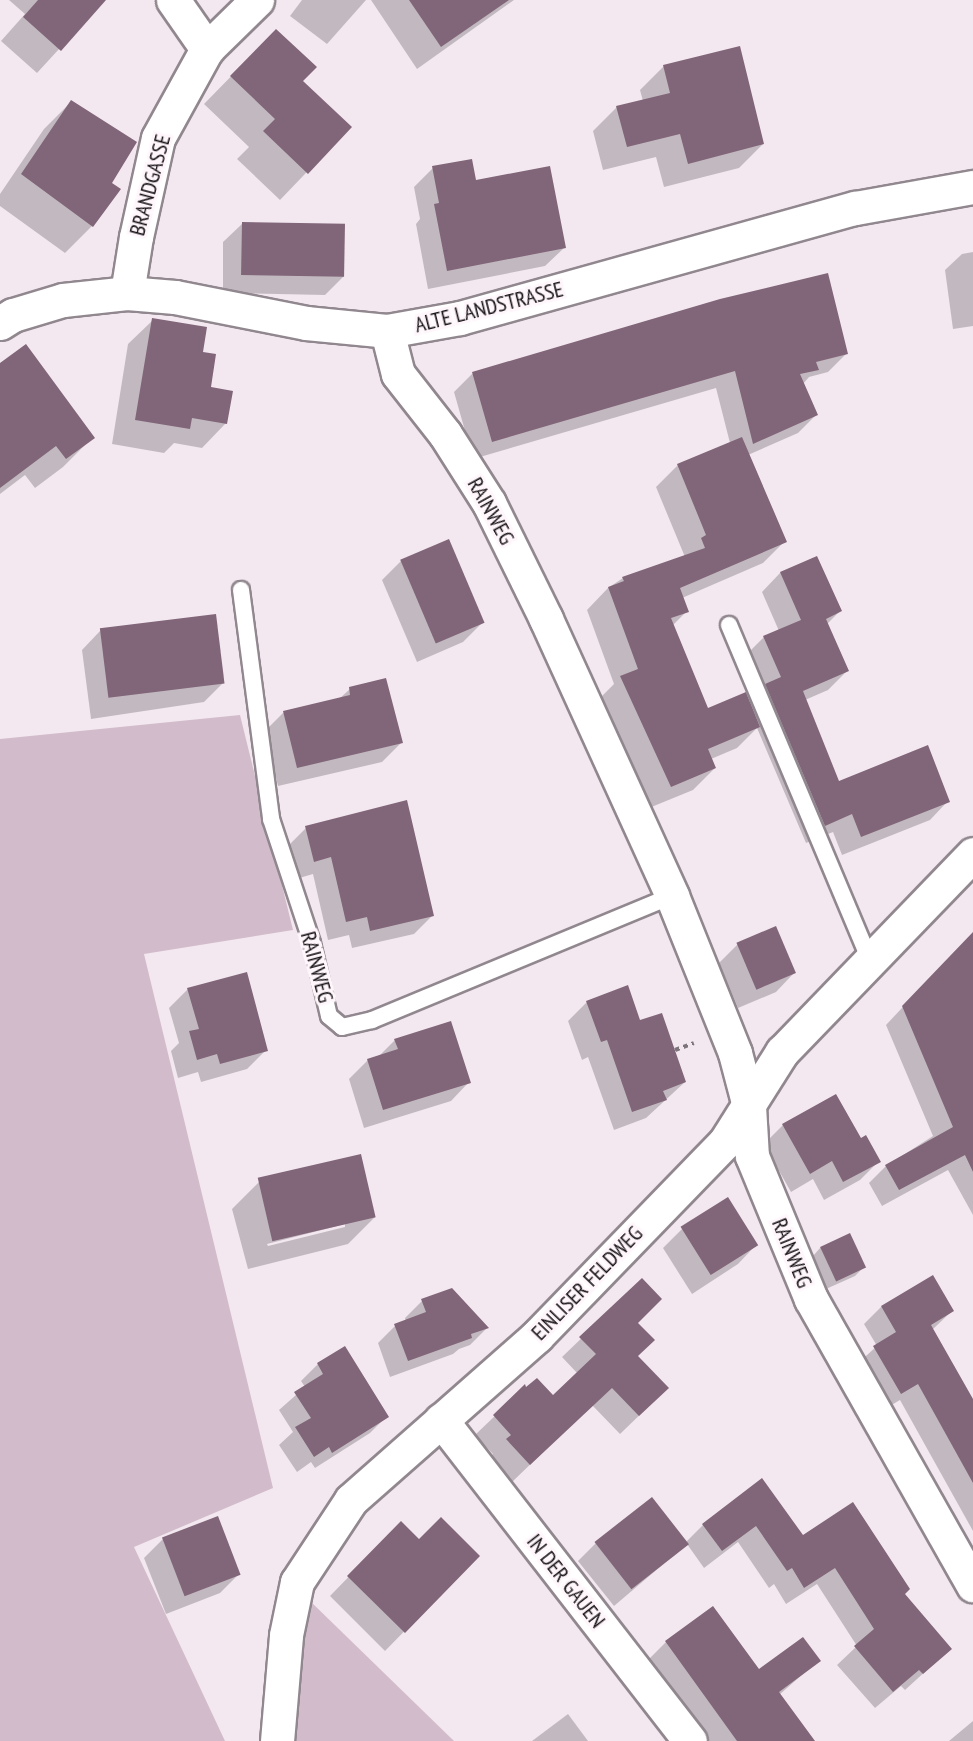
<!DOCTYPE html>
<html>
<head>
<meta charset="utf-8">
<style>
  body { margin:0 }
  #map { position:relative; width:973px; height:1741px; overflow:hidden; background:#f3e8f0; font-family:"PT Sans Narrow",sans-serif }
  div>[style] { position:absolute }
  [style*='--x'] { left:calc(var(--x)*1px); top:calc(var(--y)*1px); width:calc(var(--w)*1px); rotate:calc(var(--a)*1deg) }
  .green>* { inset:0; background:#d2bccb }
  .shadow>* { inset:0; background:#0003 }
  .building>* { inset:0; background:#816579; transform-origin:0 0 }
  .path>* { height:4px; margin-top:-2px; transform-origin:0; background:repeating-linear-gradient(90deg,#7d757b 0 4.5px,transparent 0 9px) }
  .roads { filter:drop-shadow(2px 0 #91878e) drop-shadow(-2px 0 #91878e) drop-shadow(0 2px #91878e) drop-shadow(0 -2px #91878e) }
  .lane>* { height:16px; margin:-8px; padding:0 8px; transform-origin:8px; border-radius:8px; background:#fff }
  .street>* { height:33px; margin:-16.5px; padding:0 16.5px; transform-origin:16.5px; border-radius:16.5px; background:#fff }
  .secondary>* { height:33px; margin:-16.5px; padding:0 16.5px; transform-origin:16.5px; border-radius:16.5px; background:#fff }
  span { translate:-50% -50%; white-space:nowrap; text-align:center; line-height:1.15; -webkit-text-stroke:6px #fff6fc; paint-order:stroke }
  .street-label { font-size:22px; color:#141013 }
</style>
</head>
<body>
<div id="map">
  <div class="green">
    <div style="clip-path:polygon(240px 715px,293px 930px,144px 954px,273px 1488px,134px 1547px,225px 1741px,0 1741px,0 739px)"></div>
    <div style="clip-path:polygon(309px 1600px,454px 1741px,285px 1741px)"></div>
  </div>
  <div class="shadow">
    <div style="clip-path:polygon(9px 0,104px 0,37px 73px,1px 41px,25px 14px)"></div>
    <div style="clip-path:polygon(302px 0,366px 0,327px 44px,290px 16px)"></div>
    <div style="clip-path:polygon(371px 0,514px 0,417px 69px)"></div>
    <div style="clip-path:polygon(249px 58px,301px 81px,350px 127px,280px 200px,237px 159px,249px 147px,204px 104px)"></div>
    <div style="clip-path:polygon(664px 66px,763px 144px,739px 168px,664px 187px,656px 157px,603px 170px,593px 131px,617px 107px,643px 101px,640px 90px)"></div>
    <div style="clip-path:polygon(71px 102px,110px 183px,119px 189px,92px 226px,65px 253px,0 206px,0 194px,44px 129px)"></div>
    <div style="clip-path:polygon(433px 168px,475px 182px,564px 248px,545px 266px,428px 289px,416px 224px,420px 219px,414px 187px)"></div>
    <div style="clip-path:polygon(242px 224px,344px 276px,325px 295px,223px 293px,223px 242px)"></div>
    <div style="clip-path:polygon(973px 252px,973px 326px,953px 329px,945px 270px,962px 254px)"></div>
    <div style="clip-path:polygon(720px 301px,846px 354px,828px 372px,809px 377px,803px 384px,816px 415px,798px 433px,748px 455px,785px 541px,763px 563px,682px 598px,687px 611px,672px 626px,708px 710px,749px 703px,760px 691px,745px 656px,764px 637px,779px 631px,762px 592px,780px 573px,817px 558px,840px 611px,827px 624px,847px 671px,828px 690px,805px 700px,838px 783px,948px 801px,930px 820px,842px 855px,833px 832px,806px 843px,757px 728px,737px 748px,711px 759px,715px 768px,693px 790px,649px 808px,599px 699px,614px 684px,587px 610px,608px 588px,623px 578px,685px 557px,656px 487px,678px 465px,730px 443px,716px 388px,473px 459px,454px 392px,472px 374px)"></div>
    <div style="clip-path:polygon(153px 320px,209px 388px,226px 423px,202px 448px,174px 443px,164px 453px,112px 444px,128px 344px)"></div>
    <div style="clip-path:polygon(0 365px,93px 437px,63px 467px,35px 488px,25px 475px,0 494px)"></div>
    <div style="clip-path:polygon(401px 561px,482px 623px,463px 642px,417px 662px,382px 580px)"></div>
    <div style="clip-path:polygon(100px 631px,223px 683px,204px 702px,91px 719px,82px 650px)"></div>
    <div style="clip-path:polygon(350px 689px,401px 743px,382px 762px,278px 786px,265px 731px,283px 713px,339px 699px)"></div>
    <div style="clip-path:polygon(306px 828px,432px 916px,414px 934px,352px 948px,349px 935px,328px 940px,313px 874px,296px 879px,288px 846px)"></div>
    <div style="clip-path:polygon(738px 944px,794px 973px,776px 992px,738px 1008px,719px 963px)"></div>
    <div style="clip-path:polygon(973px 956px,973px 1215px,948px 1170px,882px 1206px,869px 1183px,886px 1166px,933px 1136px,886px 1025px,945px 962px)"></div>
    <div style="clip-path:polygon(188px 989px,266px 1050px,247px 1069px,201px 1082px,198px 1072px,178px 1078px,171px 1051px,179px 1043px,169px 1008px)"></div>
    <div style="clip-path:polygon(587px 1002px,640px 1022px,685px 1082px,646px 1118px,614px 1130px,588px 1057px,582px 1060px,568px 1021px)"></div>
    <div style="clip-path:polygon(395px 1040px,469px 1082px,451px 1101px,364px 1128px,349px 1079px,368px 1060px,379px 1056px)"></div>
    <div style="clip-path:polygon(783px 1125px,861px 1140px,879px 1161px,860px 1180px,824px 1200px,813px 1179px,791px 1192px,764px 1144px)"></div>
    <div style="clip-path:polygon(evenodd,259px 1182px,375px 1217px,348px 1244px,248px 1269px,232px 1209px,259px 1182px,345px 1224px,345px 1227px,268px 1246px,267px 1244px,345px 1224px)"></div>
    <div style="clip-path:polygon(727px 1200px,756px 1245px,738px 1264px,692px 1294px,663px 1248px,682px 1229px)"></div>
    <div style="clip-path:polygon(821px 1247px,864px 1267px,855px 1276px,826px 1289px,812px 1257px)"></div>
    <div style="clip-path:polygon(642px 1280px,636px 1323px,636px 1356px,648px 1407px,620px 1434px,592px 1405px,511px 1483px,489px 1459px,493px 1454px,475px 1435px,525px 1387px,553px 1397px,578px 1374px,562px 1357px)"></div>
    <div style="clip-path:polygon(422px 1301px,487px 1328px,470px 1345px,459px 1349px,453px 1354px,390px 1377px,378px 1343px,395px 1326px,406px 1322px,405px 1318px)"></div>
    <div style="clip-path:polygon(881px 1307px,952px 1311px,932px 1330px,973px 1402px,973px 1531px,900px 1400px,883px 1410px,856px 1365px,877px 1346px,864px 1324px)"></div>
    <div style="clip-path:polygon(318px 1364px,387px 1416px,370px 1433px,315px 1468px,311px 1462px,297px 1472px,279px 1445px,293px 1432px,279px 1410px,305px 1387px,301px 1381px)"></div>
    <div style="clip-path:polygon(761px 1480px,803px 1537px,903px 1594px,950px 1649px,905px 1690px,901px 1686px,875px 1708px,837px 1665px,857px 1646px,817px 1584px,786px 1604px,774px 1584px,769px 1588px,738px 1542px,704px 1568px,687px 1544px,614px 1606px,578px 1561px,596px 1543px,686px 1542px,703px 1525px)"></div>
    <div style="clip-path:polygon(401px 1523px,419px 1541px,478px 1556px,385px 1651px,330px 1596px)"></div>
    <div style="clip-path:polygon(163px 1539px,239px 1574px,220px 1593px,166px 1614px,144px 1558px)"></div>
    <div style="clip-path:polygon(712px 1608px,759px 1671px,819px 1660px,779px 1695px,813px 1741px,706px 1741px,648px 1660px,666px 1642px)"></div>
    <div style="clip-path:polygon(568px 1714px,588px 1741px,532px 1741px)"></div>
    <div style="clip-path:polygon(973px 1721px,973px 1741px,949px 1741px)"></div>
  </div>
  <div class="building">
    <div style="clip-path:polygon(38px 0,106px 0,61px 51px,23px 17px)"></div>
    <div style="clip-path:polygon(409px 0,509px 0,441px 47px)"></div>
    <div style="clip-path:polygon(276px 29px,317px 67px,303px 81px,352px 127px,308px 174px,263px 131px,275px 119px,230px 76px)"></div>
    <div style="clip-path:polygon(740px 46px,764px 144px,688px 164px,680px 134px,627px 147px,616px 106px,670px 93px,663px 65px)"></div>
    <div style="clip-path:polygon(71px 100px,137px 142px,112px 183px,121px 189px,93px 227px,21px 174px)"></div>
    <div style="clip-path:polygon(472px 159px,476px 180px,550px 166px,566px 248px,447px 271px,434px 204px,439px 203px,432px 166px)"></div>
    <div style="left:242px;top:222px;width:103px;height:53px;rotate:1deg"></div>
    <div style="clip-path:polygon(828px 273px,848px 354px,816px 362px,819px 370px,800px 374px,818px 415px,753px 444px,735px 371px,492px 442px,472px 372px,720px 299px)"></div>
    <div style="clip-path:polygon(152px 318px,207px 327px,203px 352px,216px 354px,211px 387px,233px 391px,227px 424px,192px 418px,190px 429px,135px 420px)"></div>
    <div style="clip-path:polygon(26px 344px,95px 438px,66px 459px,56px 446px,0 488px,0 363px)"></div>
    <div style="clip-path:polygon(742px 437px,787px 542px,680px 588px,689px 612px,671px 618px,708px 708px,746px 692px,760px 727px,708px 749px,716px 768px,671px 787px,620px 676px,638px 669px,608px 587px,624px 581px,622px 577px,705px 548px,701px 538px,706px 535px,677px 464px)"></div>
    <div style="left:449px;top:539px;width:91px;height:53px;rotate:67deg"></div>
    <div style="clip-path:polygon(817px 556px,842px 611px,826px 619px,849px 671px,803px 691px,839px 781px,928px 745px,950px 802px,861px 837px,852px 814px,825px 826px,765px 684px,781px 677px,763px 636px,801px 620px,780px 572px)"></div>
    <div style="left:216px;top:614px;width:70px;height:117px;rotate:83deg"></div>
    <div style="clip-path:polygon(386px 678px,403px 743px,297px 768px,283px 711px,350px 695px,349px 687px)"></div>
    <div style="clip-path:polygon(407px 800px,434px 916px,370px 931px,367px 917px,346px 922px,331px 857px,314px 862px,305px 826px)"></div>
    <div style="left:776px;top:926px;width:51px;height:43px;rotate:67deg"></div>
    <div style="clip-path:polygon(973px 932px,973px 1172px,965px 1155px,899px 1190px,885px 1165px,953px 1127px,902px 1006px)"></div>
    <div style="clip-path:polygon(247px 972px,268px 1051px,220px 1064px,217px 1054px,197px 1060px,189px 1031px,199px 1029px,187px 988px)"></div>
    <div style="clip-path:polygon(628px 985px,640px 1020px,662px 1013px,686px 1082px,663px 1091px,667px 1100px,632px 1112px,607px 1040px,601px 1042px,586px 1001px)"></div>
    <div style="clip-path:polygon(451px 1021px,471px 1083px,383px 1110px,367px 1059px,398px 1049px,394px 1039px)"></div>
    <div style="clip-path:polygon(836px 1094px,861px 1138px,866px 1135px,881px 1162px,843px 1182px,832px 1161px,810px 1174px,782px 1124px)"></div>
    <div style="left:361px;top:1154px;width:65px;height:106px;rotate:77deg"></div>
    <div style="left:728px;top:1197px;width:57px;height:56px;rotate:58deg"></div>
    <div style="left:850px;top:1233px;width:38px;height:33px;rotate:65deg"></div>
    <div style="clip-path:polygon(933px 1275px,954px 1311px,931px 1325px,973px 1399px,973px 1483px,918px 1384px,901px 1394px,873px 1346px,896px 1332px,881px 1306px)"></div>
    <div style="clip-path:polygon(642px 1278px,662px 1299px,638px 1323px,655px 1340px,638px 1356px,669px 1388px,639px 1416px,612px 1388px,530px 1465px,506px 1439px,511px 1435px,493px 1415px,525px 1384px,526px 1387px,537px 1378px,553px 1395px,596px 1354px,579px 1337px)"></div>
    <div style="clip-path:polygon(452px 1288px,489px 1328px,471px 1334px,472px 1338px,408px 1361px,394px 1324px,426px 1312px,421px 1299px)"></div>
    <div style="clip-path:polygon(345px 1346px,389px 1417px,332px 1453px,329px 1447px,314px 1457px,295px 1427px,311px 1418px,294px 1392px,323px 1374px,317px 1363px)"></div>
    <div style="clip-path:polygon(762px 1478px,803px 1535px,853px 1502px,910px 1589px,905px 1594px,952px 1649px,923px 1674px,919px 1670px,893px 1692px,854px 1646px,874px 1629px,835px 1568px,804px 1588px,792px 1568px,787px 1571px,756px 1526px,722px 1551px,702px 1524px)"></div>
    <div style="left:652px;top:1497px;width:60px;height:73px;rotate:52deg"></div>
    <div style="left:218px;top:1516px;width:63px;height:60px;rotate:69deg"></div>
    <div style="clip-path:polygon(441px 1517px,480px 1556px,405px 1633px,347px 1576px,401px 1521px,419px 1539px)"></div>
    <div style="clip-path:polygon(713px 1606px,759px 1669px,803px 1637px,821px 1661px,779px 1692px,815px 1741px,737px 1741px,665px 1641px)"></div>
  </div>
  <div class="path">
    <div style="--x:675;--y:1050;--w:20;--a:-20"></div>
  </div>
  <div class="roads">
    <div class="lane">
      <div style="--x:241;--y:590;--w:231;--a:82.5"></div>
      <div style="--x:271;--y:819;--w:131;--a:71.7"></div>
      <div style="--x:312;--y:943;--w:75;--a:76.9"></div>
      <div style="--x:329;--y:1016;--w:17;--a:40"></div>
      <div style="--x:342;--y:1027;--w:31;--a:-13"></div>
      <div style="--x:372;--y:1020;--w:325;--a:-22.5"></div>
      <div style="--x:729;--y:625;--w:364;--a:67.2"></div>
    </div>
    <div class="street">
      <div style="--x:173;--y:0;--w:60;--a:55.2"></div>
      <div style="--x:127;--y:293;--w:57;--a:-80.9"></div>
      <div style="--x:136;--y:237;--w:101;--a:-77.5"></div>
      <div style="--x:158;--y:138;--w:102;--a:-61.2"></div>
      <div style="--x:207;--y:49;--w:70;--a:-44.4"></div>
      <div style="--x:387;--y:331;--w:44;--a:75.7"></div>
      <div style="--x:398;--y:374;--w:76;--a:51.9"></div>
      <div style="--x:445;--y:434;--w:82;--a:57.5"></div>
      <div style="--x:489;--y:503;--w:129;--a:63.8"></div>
      <div style="--x:546;--y:619;--w:304;--a:65.5"></div>
      <div style="--x:672;--y:896;--w:169;--a:68.1"></div>
      <div style="--x:735;--y:1053;--w:55;--a:75.2"></div>
      <div style="--x:749;--y:1106;--w:50;--a:86.6"></div>
      <div style="--x:752;--y:1156;--w:155;--a:67.6"></div>
      <div style="--x:811;--y:1299;--w:329;--a:60.5"></div>
      <div style="--x:441;--y:1420;--w:406;--a:52.2"></div>
      <div style="--x:277;--y:1741;--w:106;--a:-85.1"></div>
      <div style="--x:286;--y:1635;--w:54;--a:-78.3"></div>
      <div style="--x:297;--y:1582;--w:98;--a:-56.6"></div>
      <div style="--x:351;--y:1500;--w:248;--a:-41.4"></div>
      <div style="--x:537;--y:1336;--w:270;--a:-45.9"></div>
      <div style="--x:725;--y:1142;--w:107;--a:-57.7"></div>
      <div style="--x:782;--y:1052;--w:275;--a:-46"></div>
    </div>
    <div class="secondary">
      <div style="--x:0;--y:323;--w:15;--a:-32"></div>
      <div style="--x:13;--y:315;--w:52;--a:-16.7"></div>
      <div style="--x:63;--y:300;--w:64;--a:-6.2"></div>
      <div style="--x:127;--y:293;--w:48;--a:4.8"></div>
      <div style="--x:175;--y:297;--w:134;--a:11.2"></div>
      <div style="--x:306;--y:323;--w:81;--a:5.6"></div>
      <div style="--x:387;--y:331;--w:74;--a:-10.1"></div>
      <div style="--x:460;--y:318;--w:410;--a:-15.6"></div>
      <div style="--x:855;--y:208;--w:120;--a:-10.1"></div>
    </div>
  </div>
  <div class="street-label">
    <span style="left:150px;top:185px;rotate:-75deg">BRANDGASSE</span>
    <span style="left:489px;top:307px;rotate:-14deg">ALTE LANDSTRASSE</span>
    <span style="left:491px;top:511px;rotate:61deg">RAINWEG</span>
    <span style="left:317px;top:967px;rotate:75deg">RAINWEG</span>
    <span style="left:792px;top:1253px;rotate:68deg">RAINWEG</span>
    <span style="left:587px;top:1283px;rotate:-46deg">EINLISER FELDWEG</span>
    <span style="left:566px;top:1581px;rotate:52deg">IN DER GAUEN</span>
  </div>
</div>
</body>
</html>
